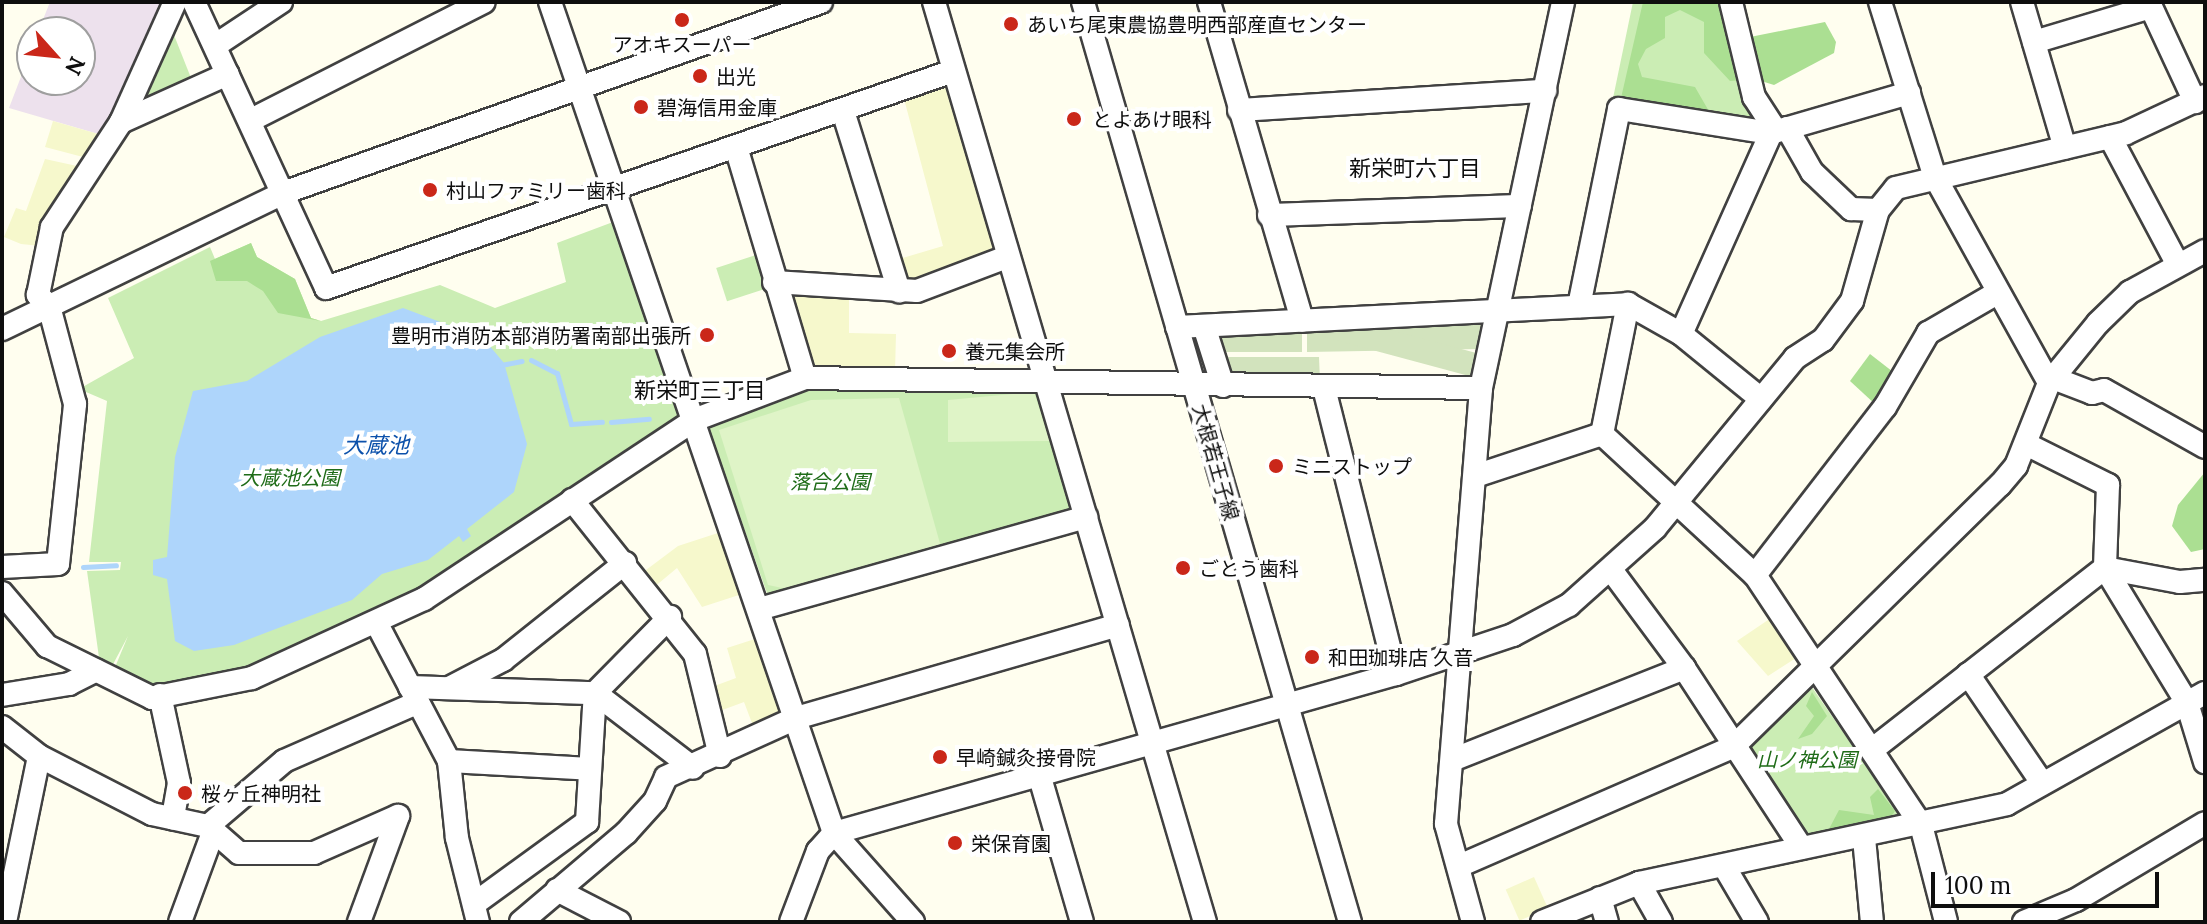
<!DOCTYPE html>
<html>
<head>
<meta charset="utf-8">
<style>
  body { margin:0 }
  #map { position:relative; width:2207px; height:924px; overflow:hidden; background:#fffeef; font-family:Lora,"Noto Sans JP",serif }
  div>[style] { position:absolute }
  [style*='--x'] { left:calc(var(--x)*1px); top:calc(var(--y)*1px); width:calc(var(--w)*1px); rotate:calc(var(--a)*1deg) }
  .industrial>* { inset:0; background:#ede1ed }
  .farmland>* { inset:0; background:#f6f8cc; transform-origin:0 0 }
  .green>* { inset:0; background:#cbedb4; transform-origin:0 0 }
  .forest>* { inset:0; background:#abdf92 }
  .cemetery>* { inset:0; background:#d2e3bd; transform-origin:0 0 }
  .pitch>* { inset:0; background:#dff4c7 }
  .water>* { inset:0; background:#aed5fb }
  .stream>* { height:5px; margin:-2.5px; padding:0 2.5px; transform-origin:2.5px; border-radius:2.5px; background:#aed5fb }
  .roads { filter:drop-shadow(2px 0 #414141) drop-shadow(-2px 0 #414141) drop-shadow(0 2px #414141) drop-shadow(0 -2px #414141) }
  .minor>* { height:22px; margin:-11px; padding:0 11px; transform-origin:11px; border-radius:11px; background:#fff }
  .dots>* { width:22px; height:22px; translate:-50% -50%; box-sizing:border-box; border:4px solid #fff; border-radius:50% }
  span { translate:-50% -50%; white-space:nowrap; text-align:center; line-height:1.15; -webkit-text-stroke:8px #fff; paint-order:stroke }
  .poi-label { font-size:20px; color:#0e0e0e }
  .left { translate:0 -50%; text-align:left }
  .right { translate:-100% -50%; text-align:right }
  .street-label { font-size:20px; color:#0e0e0e }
  .park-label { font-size:20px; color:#1f6c18; font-style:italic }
  .neighbourhood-label { font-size:22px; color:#0e0e0e }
  .water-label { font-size:22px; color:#0c51ab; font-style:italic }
  .frame { position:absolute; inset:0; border:4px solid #0e0e0e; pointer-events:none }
  .north { position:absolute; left:16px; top:16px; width:80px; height:80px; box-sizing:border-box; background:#fff; border:2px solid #9f9f9f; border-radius:50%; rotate:117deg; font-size:22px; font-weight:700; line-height:32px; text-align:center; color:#0e0e0e }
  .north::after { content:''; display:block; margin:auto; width:28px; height:36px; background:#ca2719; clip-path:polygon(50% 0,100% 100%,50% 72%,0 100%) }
  .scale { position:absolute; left:1931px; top:872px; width:228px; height:36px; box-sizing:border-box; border:4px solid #0e0e0e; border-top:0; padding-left:10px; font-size:24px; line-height:28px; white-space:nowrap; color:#0e0e0e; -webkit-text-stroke:6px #fff; paint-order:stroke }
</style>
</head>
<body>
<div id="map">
  <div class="industrial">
    <div style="clip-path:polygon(50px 2px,167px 2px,105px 136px,9px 108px,32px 48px,32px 80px,80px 80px,80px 32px,38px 32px)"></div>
  </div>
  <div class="farmland">
    <div style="clip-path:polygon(942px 81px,949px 85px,997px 249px,911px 285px,902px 281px,896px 260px,943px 246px,903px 95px)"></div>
    <div style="clip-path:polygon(53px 121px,105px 136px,83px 157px,45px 147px)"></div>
    <div style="clip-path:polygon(45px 159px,77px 166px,80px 172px,41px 246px,21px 244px,4px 237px,16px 208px,26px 211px)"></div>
    <div style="clip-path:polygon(790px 290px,849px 295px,849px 333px,896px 334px,895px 372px,808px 368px)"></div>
    <div style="clip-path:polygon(721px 532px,742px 594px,702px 607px,677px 568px,653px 588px,642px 573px,678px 546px)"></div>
    <div style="clip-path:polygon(1771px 618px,1796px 658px,1768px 676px,1737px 641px)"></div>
    <div style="clip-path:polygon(758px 638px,783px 712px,755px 731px,744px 702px,717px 712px,709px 688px,736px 678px,727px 648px)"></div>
    <div style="left:1534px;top:877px;width:34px;height:31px;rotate:66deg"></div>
  </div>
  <div class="green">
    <div style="clip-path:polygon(1633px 2px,1726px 2px,1767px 124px,1612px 103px)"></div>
    <div style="clip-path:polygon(170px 25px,193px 83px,148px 104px,140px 94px)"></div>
    <div style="clip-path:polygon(613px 222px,680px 411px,676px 422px,425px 591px,249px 672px,154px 694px,113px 672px,128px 636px,110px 670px,100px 665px,87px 571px,120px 570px,121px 562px,89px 562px,107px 401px,79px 389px,134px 358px,108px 298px,210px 247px,215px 259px,251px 243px,257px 257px,295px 279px,311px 318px,321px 321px,440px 285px,495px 308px,566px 282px,557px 243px)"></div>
    <div style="left:759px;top:254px;width:35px;height:45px;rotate:72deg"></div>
    <div style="clip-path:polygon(808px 385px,1034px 388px,1073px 508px,1069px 514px,774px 596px,767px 593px,708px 427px,715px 416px)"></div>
    <div style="clip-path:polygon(1809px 683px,1899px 813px,1896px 819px,1807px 836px,1746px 752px)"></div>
  </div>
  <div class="forest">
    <div style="clip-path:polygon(1643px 2px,1721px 2px,1742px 80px,1730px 81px,1704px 53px,1704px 22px,1680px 10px,1665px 17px,1665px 38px,1646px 49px,1638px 64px,1642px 77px,1695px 87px,1710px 113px,1621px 98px)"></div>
    <div style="clip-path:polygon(1825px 22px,1836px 42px,1834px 53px,1774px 85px,1758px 80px,1745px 38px)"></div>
    <div style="clip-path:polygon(251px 243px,257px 257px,295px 279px,311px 318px,321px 321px,278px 313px,263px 291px,247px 281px,216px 281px,210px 261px)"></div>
    <div style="clip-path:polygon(1870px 354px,1897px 375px,1876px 405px,1850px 381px)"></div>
    <div style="clip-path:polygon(2205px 472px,2205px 549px,2191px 552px,2172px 526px,2178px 505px)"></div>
    <div style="clip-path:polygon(1812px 692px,1827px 716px,1812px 734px,1798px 739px,1814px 716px,1806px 706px)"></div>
    <div style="clip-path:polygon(1878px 789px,1895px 811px,1891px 817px,1829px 829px,1839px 810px,1874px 815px,1870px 797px)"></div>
  </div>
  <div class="cemetery">
    <div style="clip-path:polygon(1482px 320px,1480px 349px,1307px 352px,1307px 327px)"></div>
    <div style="left:1302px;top:328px;width:24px;height:84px;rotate:90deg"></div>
    <div style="left:1480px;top:354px;width:24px;height:157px;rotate:105deg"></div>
    <div style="clip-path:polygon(1220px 357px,1319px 357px,1320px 381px,1233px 378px)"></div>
  </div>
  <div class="pitch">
    <div style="clip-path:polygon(1034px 392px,1050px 441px,948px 442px,948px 400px)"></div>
    <div style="clip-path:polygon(899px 398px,941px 547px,787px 589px,768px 585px,719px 430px,811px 400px)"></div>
  </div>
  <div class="water">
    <div style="clip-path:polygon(403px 308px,483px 338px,504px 363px,527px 444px,514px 492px,467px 529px,471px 536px,463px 542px,459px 536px,428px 560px,382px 574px,352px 600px,234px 645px,194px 651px,175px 641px,167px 579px,153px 575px,153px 560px,167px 557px,175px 457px,193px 391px,247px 381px,320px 337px)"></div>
  </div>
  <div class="stream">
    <div style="--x:531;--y:360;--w:29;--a:27"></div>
    <div style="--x:557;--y:373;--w:53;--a:74.6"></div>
    <div style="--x:571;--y:424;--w:31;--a:-4"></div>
    <div style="--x:501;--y:365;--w:21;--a:-11"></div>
    <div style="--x:611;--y:422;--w:38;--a:-5"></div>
    <div style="--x:83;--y:567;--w:33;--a:-3"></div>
  </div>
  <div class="roads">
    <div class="minor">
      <div style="--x:194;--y:2;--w:315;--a:65.2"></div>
      <div style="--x:326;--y:288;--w:663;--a:-19.09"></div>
      <div style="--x:550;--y:2;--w:878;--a:71.13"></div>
      <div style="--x:834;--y:833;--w:119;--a:48.4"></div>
      <div style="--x:934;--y:2;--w:959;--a:73.59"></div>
      <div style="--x:1083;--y:2;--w:958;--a:73.82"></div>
      <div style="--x:1209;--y:2;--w:332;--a:73.7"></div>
      <div style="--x:1731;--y:2;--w:98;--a:76.4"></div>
      <div style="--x:1754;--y:97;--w:40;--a:57.1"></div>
      <div style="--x:1880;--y:2;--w:183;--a:72.6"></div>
      <div style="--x:1935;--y:177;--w:235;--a:61"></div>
      <div style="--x:2022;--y:2;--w:152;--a:73.6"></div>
      <div style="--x:2034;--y:42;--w:122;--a:-16.7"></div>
      <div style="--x:2151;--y:7;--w:105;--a:65.1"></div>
      <div style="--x:216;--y:45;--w:78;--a:-33.5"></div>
      <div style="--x:1239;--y:110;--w:307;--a:-3.6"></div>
      <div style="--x:843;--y:111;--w:189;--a:72.7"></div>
      <div style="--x:251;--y:120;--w:261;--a:-26.9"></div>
      <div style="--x:121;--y:122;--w:117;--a:-24.2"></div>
      <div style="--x:1787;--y:128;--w:51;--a:60.4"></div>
      <div style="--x:1812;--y:172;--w:54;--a:43.5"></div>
      <div style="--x:1851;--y:209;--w:27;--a:2"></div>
      <div style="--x:1771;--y:133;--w:144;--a:-16.2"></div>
      <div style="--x:2110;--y:137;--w:145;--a:62"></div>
      <div style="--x:736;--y:147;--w:241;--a:73.4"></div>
      <div style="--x:1269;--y:215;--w:251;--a:-2.1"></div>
      <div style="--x:774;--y:282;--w:143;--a:3.6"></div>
      <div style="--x:917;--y:291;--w:96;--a:-20.7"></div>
      <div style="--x:1579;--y:306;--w:201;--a:-78.5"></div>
      <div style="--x:1619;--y:109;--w:154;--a:9"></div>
      <div style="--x:1771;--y:133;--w:220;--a:114.1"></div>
      <div style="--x:1204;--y:326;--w:63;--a:72.4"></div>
      <div style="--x:1177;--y:327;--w:452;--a:-2.9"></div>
      <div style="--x:1628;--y:304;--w:61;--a:29.5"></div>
      <div style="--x:1681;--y:334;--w:103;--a:39.1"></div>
      <div style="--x:2;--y:329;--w:312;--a:-25.8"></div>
      <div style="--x:283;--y:193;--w:571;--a:-19.55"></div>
      <div style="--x:2053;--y:378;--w:42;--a:21"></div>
      <div style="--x:2092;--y:393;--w:12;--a:-14"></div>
      <div style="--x:2104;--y:390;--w:116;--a:29.4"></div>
      <div style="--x:1324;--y:388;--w:295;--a:75.9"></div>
      <div style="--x:1602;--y:434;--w:133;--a:-78.7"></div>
      <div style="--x:2026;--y:444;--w:92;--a:26.6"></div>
      <div style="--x:2108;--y:485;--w:83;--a:92.1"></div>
      <div style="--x:2105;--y:568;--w:158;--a:58.7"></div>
      <div style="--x:2187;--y:703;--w:62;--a:73"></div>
      <div style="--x:1475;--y:476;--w:134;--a:-18.3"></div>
      <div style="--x:1602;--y:434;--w:208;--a:42.7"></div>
      <div style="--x:1755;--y:575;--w:300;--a:56.4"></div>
      <div style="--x:1921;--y:825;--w:100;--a:75.5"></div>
      <div style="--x:572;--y:500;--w:197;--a:51.4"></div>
      <div style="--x:695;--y:654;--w:105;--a:76.2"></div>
      <div style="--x:2;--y:567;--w:56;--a:-3.1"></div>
      <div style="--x:58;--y:564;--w:161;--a:-83.9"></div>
      <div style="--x:75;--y:404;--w:101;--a:-104.9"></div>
      <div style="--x:49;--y:306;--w:16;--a:-135"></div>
      <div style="--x:38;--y:295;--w:69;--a:-78.4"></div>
      <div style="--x:52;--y:227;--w:126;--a:-56.7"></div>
      <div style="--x:121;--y:122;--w:132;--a:-65.8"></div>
      <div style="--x:1612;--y:571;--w:121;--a:53.4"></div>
      <div style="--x:1684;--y:668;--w:215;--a:56.8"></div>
      <div style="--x:1755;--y:575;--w:212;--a:-52.3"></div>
      <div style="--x:1885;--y:407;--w:86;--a:-59.8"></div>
      <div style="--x:1928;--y:333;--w:80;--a:-30.1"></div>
      <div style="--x:2;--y:593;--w:70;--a:49.7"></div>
      <div style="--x:47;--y:646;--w:117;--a:26.3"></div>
      <div style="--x:152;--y:698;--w:102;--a:-11.3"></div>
      <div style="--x:252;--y:678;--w:189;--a:-24.7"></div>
      <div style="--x:424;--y:599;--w:324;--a:-33.5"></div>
      <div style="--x:694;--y:420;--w:119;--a:-20.7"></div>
      <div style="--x:805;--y:378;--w:676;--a:0.85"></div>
      <div style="--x:759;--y:609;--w:340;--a:-15.7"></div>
      <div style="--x:376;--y:622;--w:157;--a:62.3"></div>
      <div style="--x:449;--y:761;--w:77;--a:84.1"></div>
      <div style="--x:457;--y:838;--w:87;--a:76"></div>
      <div style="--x:1968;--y:674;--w:132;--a:55.8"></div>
      <div style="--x:410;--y:687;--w:185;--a:1.9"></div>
      <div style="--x:595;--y:693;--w:123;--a:37.4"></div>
      <div style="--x:451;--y:687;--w:59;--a:-27.4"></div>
      <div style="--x:503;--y:660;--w:156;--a:-38.5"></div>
      <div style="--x:2;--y:695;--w:68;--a:-9.3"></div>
      <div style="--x:69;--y:684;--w:30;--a:-27"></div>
      <div style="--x:160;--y:695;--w:90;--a:77.8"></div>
      <div style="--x:179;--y:783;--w:36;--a:100"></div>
      <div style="--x:2;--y:727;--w:47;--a:38.1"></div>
      <div style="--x:1873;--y:749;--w:294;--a:-38"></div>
      <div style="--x:2105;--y:568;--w:76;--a:10.6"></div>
      <div style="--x:2180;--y:582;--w:25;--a:-5"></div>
      <div style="--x:1452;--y:760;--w:250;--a:-21.6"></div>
      <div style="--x:449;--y:761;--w:141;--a:3.2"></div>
      <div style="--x:1039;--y:774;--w:154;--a:73.8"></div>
      <div style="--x:208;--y:826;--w:100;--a:-40.5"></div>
      <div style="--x:284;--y:761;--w:145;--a:-23.6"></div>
      <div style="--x:1864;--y:838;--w:84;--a:84.6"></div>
      <div style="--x:1459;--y:866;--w:299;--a:-23.5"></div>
      <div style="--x:1733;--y:747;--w:374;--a:-44.5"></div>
      <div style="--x:2000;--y:485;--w:25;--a:-50"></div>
      <div style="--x:2016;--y:466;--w:89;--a:-68.3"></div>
      <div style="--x:2049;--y:383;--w:77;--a:-50.8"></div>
      <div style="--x:2098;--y:323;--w:45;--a:-44.1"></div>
      <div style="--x:2130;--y:292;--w:85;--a:-28.7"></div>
      <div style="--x:1724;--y:866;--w:65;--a:59.5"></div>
      <div style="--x:1639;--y:883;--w:45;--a:60.6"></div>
      <div style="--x:557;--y:890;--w:70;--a:27.3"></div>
      <div style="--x:1600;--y:898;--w:25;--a:74"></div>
      <div style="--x:474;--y:904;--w:140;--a:-36"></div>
      <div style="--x:587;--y:822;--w:129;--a:-86.5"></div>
      <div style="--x:595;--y:693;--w:107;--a:-45.4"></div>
      <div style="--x:5;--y:922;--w:169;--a:-78.4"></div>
      <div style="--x:39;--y:756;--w:127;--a:27.2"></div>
      <div style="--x:152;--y:814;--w:57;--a:12.1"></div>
      <div style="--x:208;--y:826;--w:41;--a:41.1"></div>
      <div style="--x:239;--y:853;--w:75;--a:0"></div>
      <div style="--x:314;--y:853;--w:92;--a:-23.8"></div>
      <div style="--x:398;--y:816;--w:113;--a:110.2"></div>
      <div style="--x:180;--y:922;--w:93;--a:-69.8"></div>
      <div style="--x:212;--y:835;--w:10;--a:-114"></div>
      <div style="--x:521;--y:922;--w:138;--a:-40.3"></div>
      <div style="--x:626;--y:833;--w:43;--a:-47.8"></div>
      <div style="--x:655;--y:801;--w:26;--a:-65"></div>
      <div style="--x:666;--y:777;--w:143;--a:-24.4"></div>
      <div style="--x:796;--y:718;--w:335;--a:-16.1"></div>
      <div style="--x:791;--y:922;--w:76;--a:-69.2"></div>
      <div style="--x:818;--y:851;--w:24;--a:-48"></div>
      <div style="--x:834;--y:833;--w:584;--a:-15.8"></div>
      <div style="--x:1396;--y:674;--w:123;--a:-18.4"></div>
      <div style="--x:1513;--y:635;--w:64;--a:-28.2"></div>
      <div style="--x:1569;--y:605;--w:115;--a:-41.8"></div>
      <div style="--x:1655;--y:528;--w:220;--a:-50.5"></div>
      <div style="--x:1795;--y:358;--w:33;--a:-33"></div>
      <div style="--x:1823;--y:340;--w:49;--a:-53.4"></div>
      <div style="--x:1852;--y:301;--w:95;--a:-74.1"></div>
      <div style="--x:1878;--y:210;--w:28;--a:-51"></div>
      <div style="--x:1896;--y:188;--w:236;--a:-13.4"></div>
      <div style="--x:2126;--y:133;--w:87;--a:-25.1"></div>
      <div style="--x:1473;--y:922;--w:102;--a:-105.4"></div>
      <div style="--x:1446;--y:824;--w:437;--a:-85.4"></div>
      <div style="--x:1481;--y:388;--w:395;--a:-78"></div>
      <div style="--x:1542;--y:922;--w:105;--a:-21.9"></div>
      <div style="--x:1639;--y:883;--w:376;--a:-12.1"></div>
      <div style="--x:2007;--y:804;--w:227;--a:-29.3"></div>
      <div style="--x:2024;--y:922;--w:56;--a:-22.9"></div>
      <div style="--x:2076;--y:900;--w:150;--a:-30.8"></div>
    </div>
  </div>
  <div class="dots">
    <div style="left:682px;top:20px;background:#ca2719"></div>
    <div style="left:1011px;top:24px;background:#ca2719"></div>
    <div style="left:700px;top:76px;background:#ca2719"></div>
    <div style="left:641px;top:107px;background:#ca2719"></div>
    <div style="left:1074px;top:119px;background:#ca2719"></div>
    <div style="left:430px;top:190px;background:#ca2719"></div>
    <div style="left:707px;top:335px;background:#ca2719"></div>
    <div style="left:949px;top:351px;background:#ca2719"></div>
    <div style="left:1276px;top:466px;background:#ca2719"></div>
    <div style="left:1183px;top:568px;background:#ca2719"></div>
    <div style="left:1312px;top:657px;background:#ca2719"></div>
    <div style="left:940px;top:757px;background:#ca2719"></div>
    <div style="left:185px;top:793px;background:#ca2719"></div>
    <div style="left:955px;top:843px;background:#ca2719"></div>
  </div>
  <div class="poi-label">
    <span class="left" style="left:1027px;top:24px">あいち尾東農協豊明西部産直センター</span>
    <span style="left:682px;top:44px">アオキスーパー</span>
    <span class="left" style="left:716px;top:76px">出光</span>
    <span class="left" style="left:657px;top:107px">碧海信用金庫</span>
    <span class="left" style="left:1092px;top:119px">とよあけ眼科</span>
    <span class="left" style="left:446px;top:190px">村山ファミリー歯科</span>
    <span class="right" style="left:691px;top:335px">豊明市消防本部消防署南部出張所</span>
    <span class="left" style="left:965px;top:351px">養元集会所</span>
    <span class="left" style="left:1292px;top:466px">ミニストップ</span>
    <span class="left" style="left:1199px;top:568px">ごとう歯科</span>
    <span class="left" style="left:1328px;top:657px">和田珈琲店 久音</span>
    <span class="left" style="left:956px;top:757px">早崎鍼灸接骨院</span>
    <span class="left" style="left:201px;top:793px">桜ヶ丘神明社</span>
    <span class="left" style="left:971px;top:843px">栄保育園</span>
  </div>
  <div class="street-label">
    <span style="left:1216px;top:462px;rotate:74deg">大根若王子線</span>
  </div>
  <div class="park-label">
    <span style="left:290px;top:477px">大蔵池公園</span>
    <span style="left:830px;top:481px">落合公園</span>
    <span style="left:1807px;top:759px">山ノ神公園</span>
  </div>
  <div class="neighbourhood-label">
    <span style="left:1415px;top:169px">新栄町六丁目</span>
    <span style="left:700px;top:391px">新栄町三丁目</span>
  </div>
  <div class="water-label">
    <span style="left:376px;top:446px">大蔵池</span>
  </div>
  <div class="frame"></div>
  <div class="north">N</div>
  <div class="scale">100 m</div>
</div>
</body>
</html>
